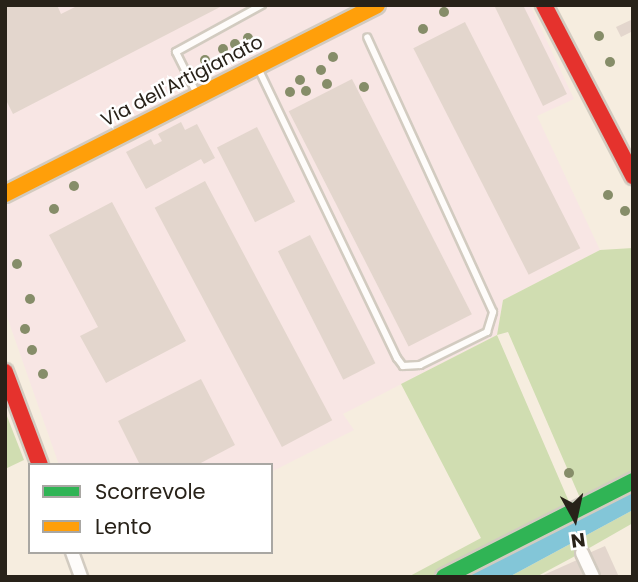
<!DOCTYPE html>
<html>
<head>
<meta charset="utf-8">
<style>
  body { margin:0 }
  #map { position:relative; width:638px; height:582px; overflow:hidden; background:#f6eddf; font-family:Poppins,sans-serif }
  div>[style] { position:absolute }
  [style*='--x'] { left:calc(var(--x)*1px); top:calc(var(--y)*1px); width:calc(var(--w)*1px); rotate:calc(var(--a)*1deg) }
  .industrial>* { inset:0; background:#f8e6e4 }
  .green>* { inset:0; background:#d0ddb1 }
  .water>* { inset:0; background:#83c6d8 }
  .building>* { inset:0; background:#e3d6cd; transform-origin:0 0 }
  .roads { filter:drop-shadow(2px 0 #d2cbc0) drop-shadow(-2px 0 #d2cbc0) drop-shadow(0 2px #d2cbc0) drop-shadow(0 -2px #d2cbc0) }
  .lane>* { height:6px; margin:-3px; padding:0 3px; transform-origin:3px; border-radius:3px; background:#fefcfa }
  .street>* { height:12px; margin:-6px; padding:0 6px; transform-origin:6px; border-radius:6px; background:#fefcfa }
  .fast>* { height:16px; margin:-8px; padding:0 8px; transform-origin:8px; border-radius:8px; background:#30b455 }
  .slow>* { height:16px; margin:-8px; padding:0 8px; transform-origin:8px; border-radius:8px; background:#ff9f0a }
  .jam>* { height:16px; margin:-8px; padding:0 8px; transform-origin:8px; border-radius:8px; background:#e5322d }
  .trees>* { width:10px; height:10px; margin:-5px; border-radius:50%; background:#868d69 }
  span { translate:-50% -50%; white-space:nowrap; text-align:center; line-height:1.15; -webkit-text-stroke:5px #fff; paint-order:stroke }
  .street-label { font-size:19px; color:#282219 }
  .frame { position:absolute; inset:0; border:7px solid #282219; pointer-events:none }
  .legend { position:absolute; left:28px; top:463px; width:245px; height:91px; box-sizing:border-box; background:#fff; border:2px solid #a9a7a3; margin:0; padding:9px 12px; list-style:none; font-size:21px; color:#282219 }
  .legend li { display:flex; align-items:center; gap:14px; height:35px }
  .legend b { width:35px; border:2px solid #a9a7a3 }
  .north { position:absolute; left:540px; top:484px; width:70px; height:70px; -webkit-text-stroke:5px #fff; paint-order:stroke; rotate:172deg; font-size:19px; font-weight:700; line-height:28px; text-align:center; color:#282219 }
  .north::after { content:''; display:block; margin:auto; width:24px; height:32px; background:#282219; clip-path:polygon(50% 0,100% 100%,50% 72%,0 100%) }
</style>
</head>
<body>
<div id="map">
  <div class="industrial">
    <div style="clip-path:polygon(5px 5px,530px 5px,574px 99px,537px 116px,600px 250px,503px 300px,497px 335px,343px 414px,354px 430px,271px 472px,271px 465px,59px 465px,5px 311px)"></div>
  </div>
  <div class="green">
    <div style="clip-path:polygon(evenodd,633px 248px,633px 488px,465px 577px,408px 577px,481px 538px,401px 384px,497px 335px,503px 300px,600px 250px,633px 248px,508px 332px,580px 498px,570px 504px,497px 335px,508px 332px)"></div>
    <div style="clip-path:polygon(5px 411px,24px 460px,5px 469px)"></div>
    <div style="clip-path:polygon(633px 510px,633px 523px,577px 555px,536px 577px,509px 577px)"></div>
  </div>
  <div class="water">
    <div style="clip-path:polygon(633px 488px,633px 510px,509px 577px,465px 577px)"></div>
  </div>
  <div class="building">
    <div style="clip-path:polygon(5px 5px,57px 5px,61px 14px,79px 5px,224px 5px,13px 114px,5px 98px)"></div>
    <div style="clip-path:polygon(494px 5px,523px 5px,567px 94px,543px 106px)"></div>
    <div style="clip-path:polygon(633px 19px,633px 31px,621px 37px,616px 27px)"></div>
    <div style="left:465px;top:22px;width:254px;height:58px;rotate:63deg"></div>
    <div style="left:352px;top:79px;width:264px;height:71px;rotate:63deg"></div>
    <div style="clip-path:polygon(181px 122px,185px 130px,197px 124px,215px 158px,204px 164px,201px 159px,146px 189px,126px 152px,151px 139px,154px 145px,162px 141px,158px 134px)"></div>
    <div style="left:257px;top:127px;width:84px;height:45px;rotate:63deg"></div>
    <div style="left:205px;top:181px;width:271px;height:57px;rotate:62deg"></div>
    <div style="clip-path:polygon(112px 202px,186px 341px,106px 383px,80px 336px,98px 327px,49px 235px)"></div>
    <div style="left:310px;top:235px;width:144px;height:36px;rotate:63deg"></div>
    <div style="clip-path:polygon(201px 379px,235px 445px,197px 465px,140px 465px,118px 421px)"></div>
    <div style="clip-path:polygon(605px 546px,619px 577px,600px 577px,589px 553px)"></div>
    <div style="clip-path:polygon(577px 560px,584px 577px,539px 577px)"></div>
  </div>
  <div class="roads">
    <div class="lane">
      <div style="--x:258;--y:68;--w:322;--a:64.4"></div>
      <div style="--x:397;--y:358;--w:10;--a:53"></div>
      <div style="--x:403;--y:366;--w:17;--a:-3"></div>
      <div style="--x:420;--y:365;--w:75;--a:-26.2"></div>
      <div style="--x:487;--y:332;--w:21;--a:-73"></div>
      <div style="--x:493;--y:312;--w:302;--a:-114.6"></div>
      <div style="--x:197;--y:94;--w:47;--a:-116.6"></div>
      <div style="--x:176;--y:52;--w:98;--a:-28.7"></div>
    </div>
    <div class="street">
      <div style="--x:72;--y:552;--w:27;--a:70"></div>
      <div style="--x:582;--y:553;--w:26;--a:65"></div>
    </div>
    <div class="fast">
      <div style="--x:444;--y:577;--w:212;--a:-26.9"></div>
    </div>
    <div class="slow">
      <div style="--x:5;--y:194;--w:417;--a:-26.9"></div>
    </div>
    <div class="jam">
      <div style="--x:544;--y:5;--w:193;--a:62.5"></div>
      <div style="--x:5;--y:372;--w:99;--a:69.4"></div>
    </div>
  </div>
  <div class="trees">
    <div style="left:444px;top:12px"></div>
    <div style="left:423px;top:29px"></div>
    <div style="left:599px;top:36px"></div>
    <div style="left:248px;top:38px"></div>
    <div style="left:235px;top:44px"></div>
    <div style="left:223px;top:49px"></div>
    <div style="left:333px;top:57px"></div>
    <div style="left:205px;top:60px"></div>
    <div style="left:610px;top:62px"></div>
    <div style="left:321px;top:70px"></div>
    <div style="left:300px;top:80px"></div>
    <div style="left:327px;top:84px"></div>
    <div style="left:364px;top:87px"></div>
    <div style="left:306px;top:91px"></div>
    <div style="left:290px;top:92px"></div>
    <div style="left:74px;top:186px"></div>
    <div style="left:608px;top:195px"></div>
    <div style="left:54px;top:209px"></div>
    <div style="left:625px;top:211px"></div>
    <div style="left:17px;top:264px"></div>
    <div style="left:30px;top:299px"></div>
    <div style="left:25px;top:329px"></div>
    <div style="left:32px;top:350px"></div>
    <div style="left:43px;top:374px"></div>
    <div style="left:569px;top:473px"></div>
  </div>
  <div class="street-label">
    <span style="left:182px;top:81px;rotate:-27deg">Via dell'Artigianato</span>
  </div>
  <div class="frame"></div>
  <ul class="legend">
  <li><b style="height:9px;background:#30b455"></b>Scorrevole</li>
  <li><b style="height:9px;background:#ff9f0a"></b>Lento</li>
  </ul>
  <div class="north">N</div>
</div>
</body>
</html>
